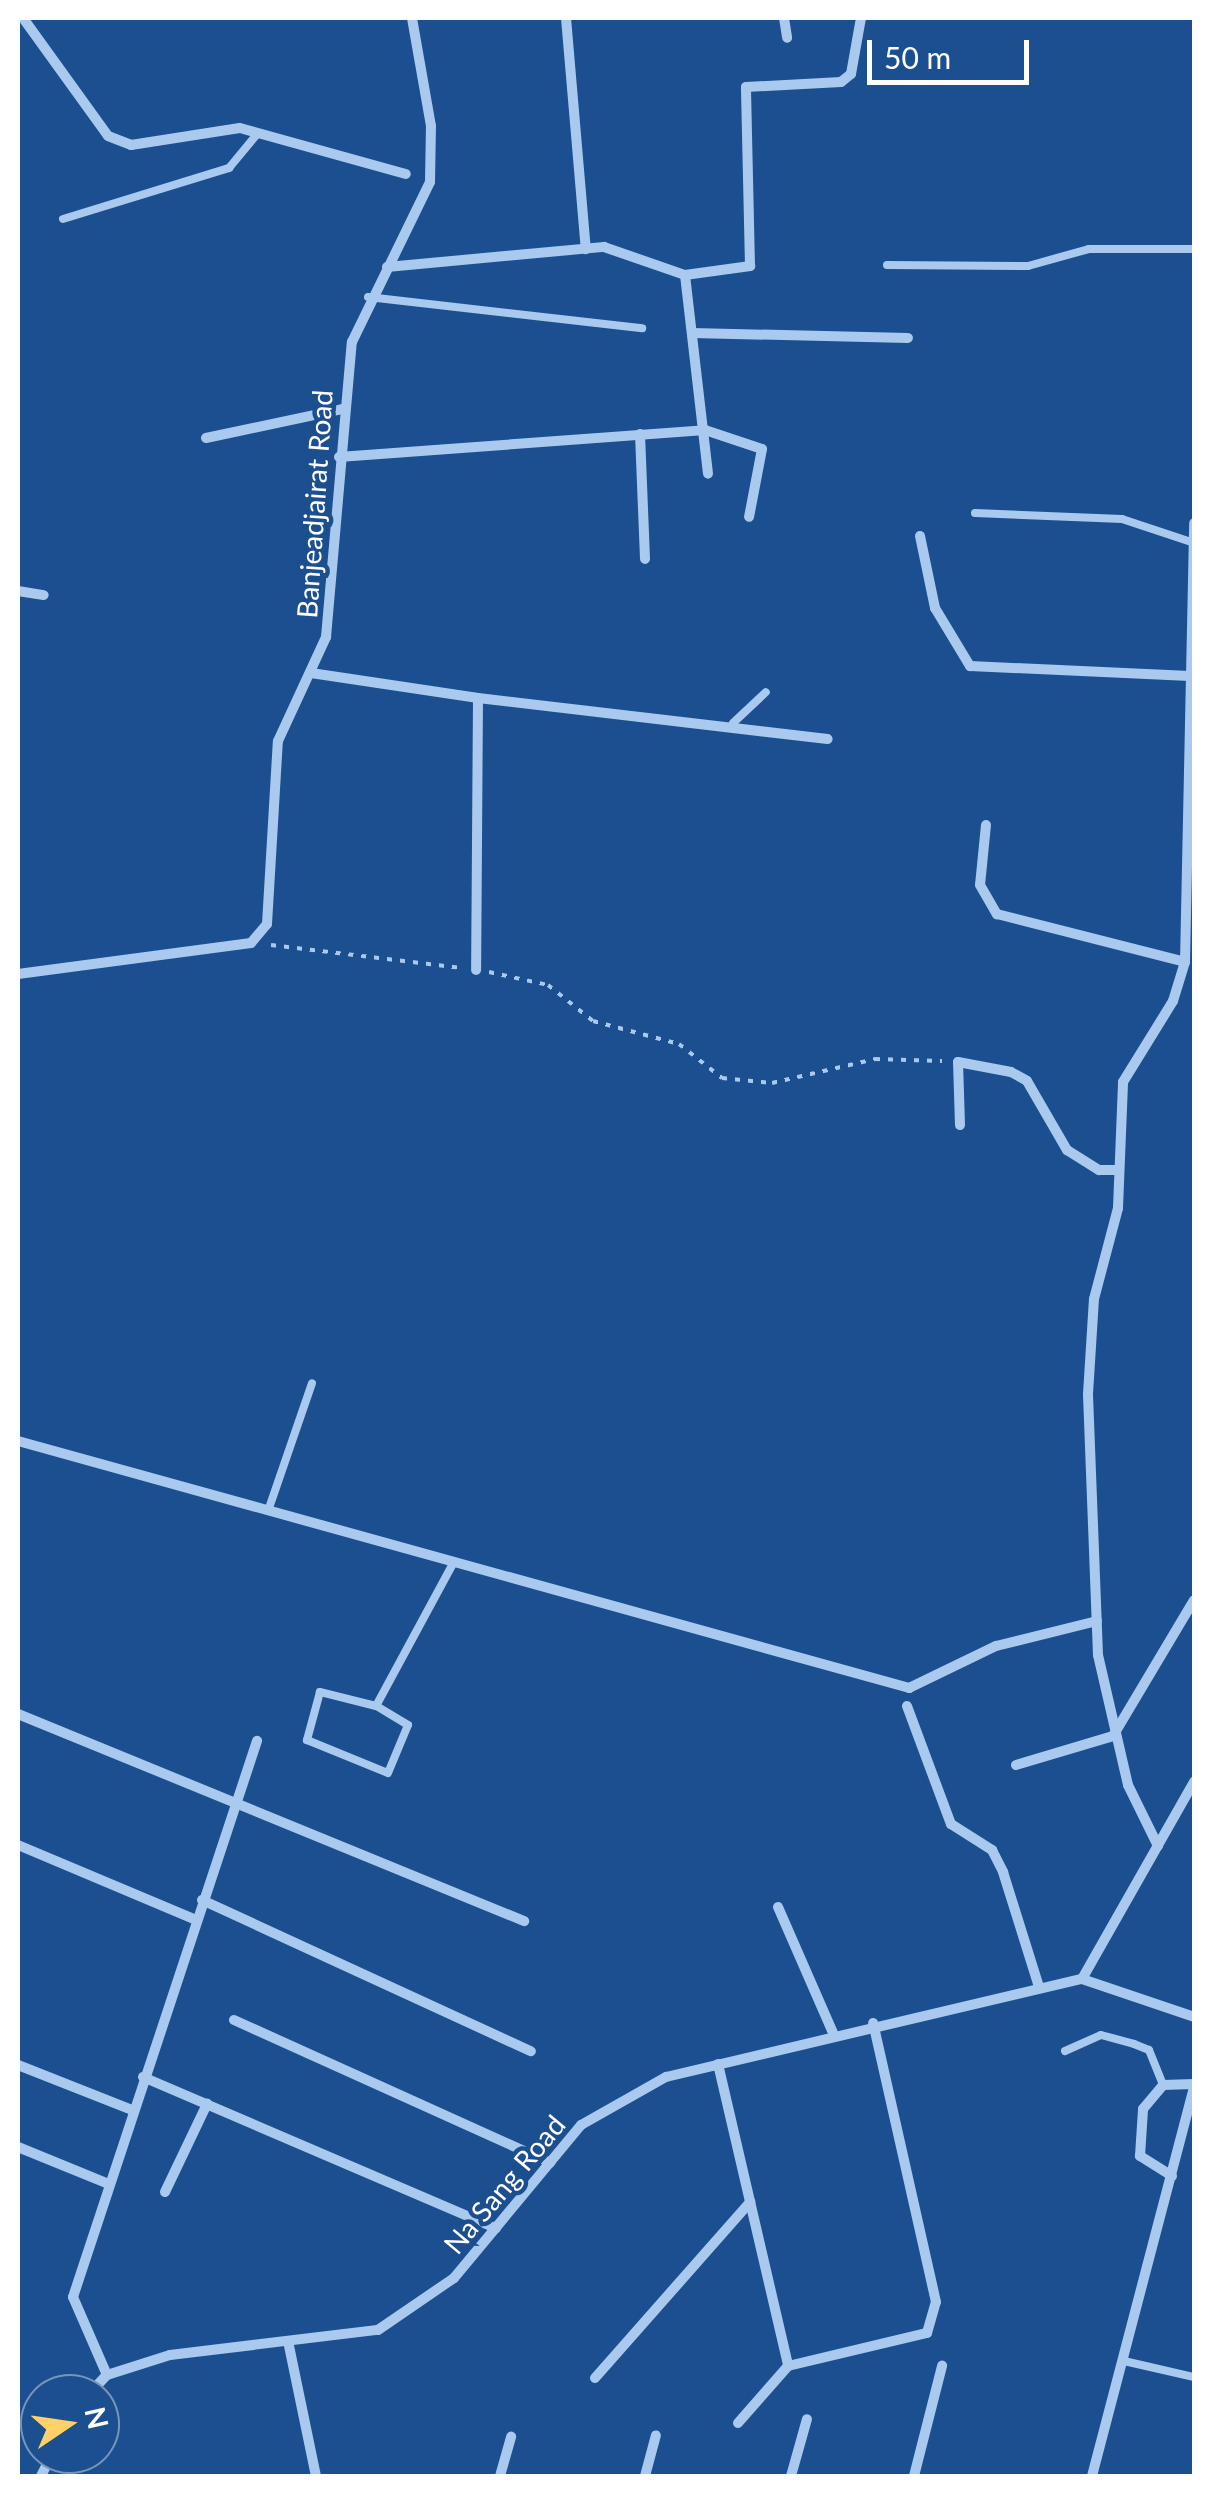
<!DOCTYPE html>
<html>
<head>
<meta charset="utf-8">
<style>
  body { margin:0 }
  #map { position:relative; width:1212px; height:2494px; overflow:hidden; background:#1b4f8f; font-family:Lato,sans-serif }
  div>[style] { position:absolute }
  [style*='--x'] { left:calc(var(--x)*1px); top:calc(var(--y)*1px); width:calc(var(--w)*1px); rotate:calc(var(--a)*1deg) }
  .path>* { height:4px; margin-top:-2px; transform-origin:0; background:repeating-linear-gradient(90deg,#a9c9ee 0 5px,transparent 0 13px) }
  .lane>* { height:8px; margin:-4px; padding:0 4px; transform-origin:4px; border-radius:4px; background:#a9c9ee }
  .street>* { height:10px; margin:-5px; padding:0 5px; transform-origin:5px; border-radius:5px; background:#a9c9ee }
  span { translate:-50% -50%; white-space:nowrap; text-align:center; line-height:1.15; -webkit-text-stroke:9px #1b4f8f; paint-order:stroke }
  .street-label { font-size:28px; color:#fff }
  .frame { position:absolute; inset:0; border:20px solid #fff; pointer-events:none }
  .north { position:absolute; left:20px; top:2374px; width:100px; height:100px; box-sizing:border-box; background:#1b4f8f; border:2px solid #7695bc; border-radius:50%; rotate:77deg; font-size:28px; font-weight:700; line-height:40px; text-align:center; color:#fff }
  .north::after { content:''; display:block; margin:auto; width:35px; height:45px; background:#ffd166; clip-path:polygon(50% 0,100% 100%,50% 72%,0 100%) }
  .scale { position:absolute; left:867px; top:40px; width:162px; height:45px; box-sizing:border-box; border:5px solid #fff; border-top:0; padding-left:12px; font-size:30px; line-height:35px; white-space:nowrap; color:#fff; -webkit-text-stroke:8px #1b4f8f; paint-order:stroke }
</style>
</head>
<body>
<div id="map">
  <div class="path">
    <div style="--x:271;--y:945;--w:190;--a:6.9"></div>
    <div style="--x:489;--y:972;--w:60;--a:12.4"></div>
    <div style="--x:548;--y:985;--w:58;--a:38.7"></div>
    <div style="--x:593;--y:1021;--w:89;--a:15"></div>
    <div style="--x:679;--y:1044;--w:55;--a:38.3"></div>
    <div style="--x:722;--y:1078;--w:50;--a:5.7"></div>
    <div style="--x:772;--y:1083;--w:106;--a:-13.1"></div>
    <div style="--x:875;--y:1059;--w:67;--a:1.7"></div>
  </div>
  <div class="lane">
    <div style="--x:63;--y:219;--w:174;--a:-17.1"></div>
    <div style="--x:229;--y:168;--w:45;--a:-50.4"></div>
    <div style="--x:887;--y:265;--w:141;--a:0.4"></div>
    <div style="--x:1028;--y:266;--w:63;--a:-15.6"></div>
    <div style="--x:1089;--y:249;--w:105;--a:0"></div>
    <div style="--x:368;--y:297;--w:276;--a:6.5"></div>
    <div style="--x:975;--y:513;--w:147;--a:2.3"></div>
    <div style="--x:1122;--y:519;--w:73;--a:18.4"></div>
    <div style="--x:733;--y:723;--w:45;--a:-43.2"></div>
    <div style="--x:268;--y:1511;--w:135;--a:-71"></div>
    <div style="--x:376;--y:1706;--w:58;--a:-166"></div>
    <div style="--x:320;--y:1692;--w:50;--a:105.2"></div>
    <div style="--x:307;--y:1740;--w:87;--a:22.2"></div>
    <div style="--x:388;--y:1773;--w:52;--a:-67.4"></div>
    <div style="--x:408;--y:1725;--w:37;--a:-149"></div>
    <div style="--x:376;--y:1706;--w:164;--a:-61.6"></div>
    <div style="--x:1065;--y:2051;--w:39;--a:-24"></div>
    <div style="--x:1101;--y:2035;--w:34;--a:15"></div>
    <div style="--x:1134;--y:2044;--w:16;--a:22"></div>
    <div style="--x:1149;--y:2050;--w:38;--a:68"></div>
    <div style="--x:1124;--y:2361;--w:72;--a:12.9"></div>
  </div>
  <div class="street">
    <div style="--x:23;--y:18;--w:145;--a:54.2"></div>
    <div style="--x:108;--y:136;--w:25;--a:21"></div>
    <div style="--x:131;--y:145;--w:110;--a:-8.9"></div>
    <div style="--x:240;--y:128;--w:172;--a:15.5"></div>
    <div style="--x:566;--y:18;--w:232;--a:85.1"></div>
    <div style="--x:784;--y:18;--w:20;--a:81"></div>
    <div style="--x:387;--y:267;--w:218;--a:-5.3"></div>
    <div style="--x:604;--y:247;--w:86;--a:19.1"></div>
    <div style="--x:685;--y:275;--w:66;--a:-7.9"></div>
    <div style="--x:750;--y:266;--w:179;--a:-91.3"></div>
    <div style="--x:746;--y:87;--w:95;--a:-3"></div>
    <div style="--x:841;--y:82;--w:13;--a:-39"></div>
    <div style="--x:851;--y:74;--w:57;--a:-79.9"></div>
    <div style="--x:685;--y:275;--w:200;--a:83.4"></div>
    <div style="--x:692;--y:333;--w:216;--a:1.3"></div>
    <div style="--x:640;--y:434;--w:125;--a:87.7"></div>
    <div style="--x:206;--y:438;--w:139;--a:-12"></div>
    <div style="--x:339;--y:457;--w:367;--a:-4.2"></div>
    <div style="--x:705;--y:430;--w:60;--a:18.4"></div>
    <div style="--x:762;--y:449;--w:69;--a:100.8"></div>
    <div style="--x:920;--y:536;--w:74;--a:78.2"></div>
    <div style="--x:935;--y:608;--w:68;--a:58.9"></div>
    <div style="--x:970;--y:666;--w:220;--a:2.6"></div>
    <div style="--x:18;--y:591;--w:26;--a:9"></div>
    <div style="--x:311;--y:673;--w:169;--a:8.5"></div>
    <div style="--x:478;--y:698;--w:272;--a:90.4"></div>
    <div style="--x:478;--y:698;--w:352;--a:6.7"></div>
    <div style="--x:986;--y:825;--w:60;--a:95.7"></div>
    <div style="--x:980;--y:885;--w:34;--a:60"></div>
    <div style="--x:997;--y:914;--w:194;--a:14.3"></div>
    <div style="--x:18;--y:974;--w:235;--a:-7.6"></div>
    <div style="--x:251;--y:943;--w:25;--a:-50"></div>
    <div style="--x:267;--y:924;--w:183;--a:-86.6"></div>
    <div style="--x:278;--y:741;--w:115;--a:-65.2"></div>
    <div style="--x:326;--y:637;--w:296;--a:-85"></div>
    <div style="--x:352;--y:342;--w:178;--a:-64"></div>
    <div style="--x:430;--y:182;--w:56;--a:-89"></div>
    <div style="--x:431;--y:126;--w:110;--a:-100"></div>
    <div style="--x:960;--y:1125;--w:63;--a:-91.8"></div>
    <div style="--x:958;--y:1062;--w:54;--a:10.7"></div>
    <div style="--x:1011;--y:1072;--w:18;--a:29"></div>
    <div style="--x:1027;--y:1081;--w:80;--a:59.9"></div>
    <div style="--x:1067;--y:1150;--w:38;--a:32"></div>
    <div style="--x:1099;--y:1170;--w:19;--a:0"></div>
    <div style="--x:18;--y:1441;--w:925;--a:15.49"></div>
    <div style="--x:909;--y:1688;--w:97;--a:-25.8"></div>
    <div style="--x:996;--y:1646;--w:104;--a:-13.9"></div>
    <div style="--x:907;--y:1706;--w:126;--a:69.6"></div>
    <div style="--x:951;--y:1824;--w:49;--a:32.4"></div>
    <div style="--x:992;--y:1850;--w:25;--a:63"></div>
    <div style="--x:1003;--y:1872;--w:121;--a:72.6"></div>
    <div style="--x:18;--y:1714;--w:547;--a:22.25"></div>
    <div style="--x:1016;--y:1765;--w:101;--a:-16.6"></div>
    <div style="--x:1113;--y:1736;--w:158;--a:-59.2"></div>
    <div style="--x:18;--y:1845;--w:193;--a:22.8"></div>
    <div style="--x:1158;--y:1846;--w:68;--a:-116.2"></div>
    <div style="--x:1128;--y:1785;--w:133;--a:-103"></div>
    <div style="--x:1098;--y:1655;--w:261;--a:-92.2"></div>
    <div style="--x:1088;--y:1394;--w:95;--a:-86.4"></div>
    <div style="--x:1094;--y:1299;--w:94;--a:-75.2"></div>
    <div style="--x:1118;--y:1208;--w:126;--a:-87.7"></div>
    <div style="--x:1123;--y:1082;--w:95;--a:-58.3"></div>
    <div style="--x:1173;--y:1001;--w:41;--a:-72.9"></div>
    <div style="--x:1185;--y:962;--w:439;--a:-88.8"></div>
    <div style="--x:202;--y:1900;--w:362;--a:24.7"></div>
    <div style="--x:778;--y:1907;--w:137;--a:66.4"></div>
    <div style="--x:1082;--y:1979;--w:227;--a:-60.4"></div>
    <div style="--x:234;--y:2020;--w:347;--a:24.3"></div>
    <div style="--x:718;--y:2064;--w:310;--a:76.9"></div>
    <div style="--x:788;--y:2366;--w:143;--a:-13.4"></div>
    <div style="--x:927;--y:2333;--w:32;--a:-74"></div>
    <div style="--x:936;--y:2302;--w:286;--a:-102.7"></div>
    <div style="--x:18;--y:2065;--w:123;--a:21.5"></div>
    <div style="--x:143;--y:2077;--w:384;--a:23.2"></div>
    <div style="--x:18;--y:2147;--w:95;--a:22.2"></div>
    <div style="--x:1172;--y:2176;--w:38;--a:-148"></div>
    <div style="--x:1140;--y:2156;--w:47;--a:-86.3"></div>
    <div style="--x:1143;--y:2109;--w:31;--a:-50"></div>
    <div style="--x:1163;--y:2085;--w:31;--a:-2"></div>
    <div style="--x:165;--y:2192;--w:98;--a:-64.5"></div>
    <div style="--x:288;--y:2341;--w:138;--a:78.3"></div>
    <div style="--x:107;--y:2375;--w:85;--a:-113.6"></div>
    <div style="--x:73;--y:2297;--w:586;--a:-71.69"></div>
    <div style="--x:595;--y:2378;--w:235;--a:-48.6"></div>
    <div style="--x:89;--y:2394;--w:26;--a:-47"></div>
    <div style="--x:107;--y:2375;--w:66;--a:-17.6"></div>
    <div style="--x:170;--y:2355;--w:209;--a:-6.9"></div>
    <div style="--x:378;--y:2330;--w:92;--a:-34.4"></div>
    <div style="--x:454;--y:2278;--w:199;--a:-50.3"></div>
    <div style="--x:581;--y:2125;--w:98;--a:-29.5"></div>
    <div style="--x:666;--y:2077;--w:427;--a:-13.3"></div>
    <div style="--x:1082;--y:1979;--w:118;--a:18.7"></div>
    <div style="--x:738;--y:2423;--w:76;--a:-48.7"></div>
    <div style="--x:41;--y:2476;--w:25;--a:-63"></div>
    <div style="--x:500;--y:2476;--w:41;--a:-74.2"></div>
    <div style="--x:645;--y:2476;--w:42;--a:-75"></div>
    <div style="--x:791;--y:2476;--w:59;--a:-74.3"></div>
    <div style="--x:914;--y:2476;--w:114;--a:-75.7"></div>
    <div style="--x:1092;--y:2476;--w:402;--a:-75.3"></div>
  </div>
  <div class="street-label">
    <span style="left:314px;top:504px;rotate:-86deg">Banjeadjairat Road</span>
    <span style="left:504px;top:2184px;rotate:-50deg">Na Sang Road</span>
  </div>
  <div class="frame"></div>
  <div class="north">N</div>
  <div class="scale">50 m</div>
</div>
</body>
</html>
